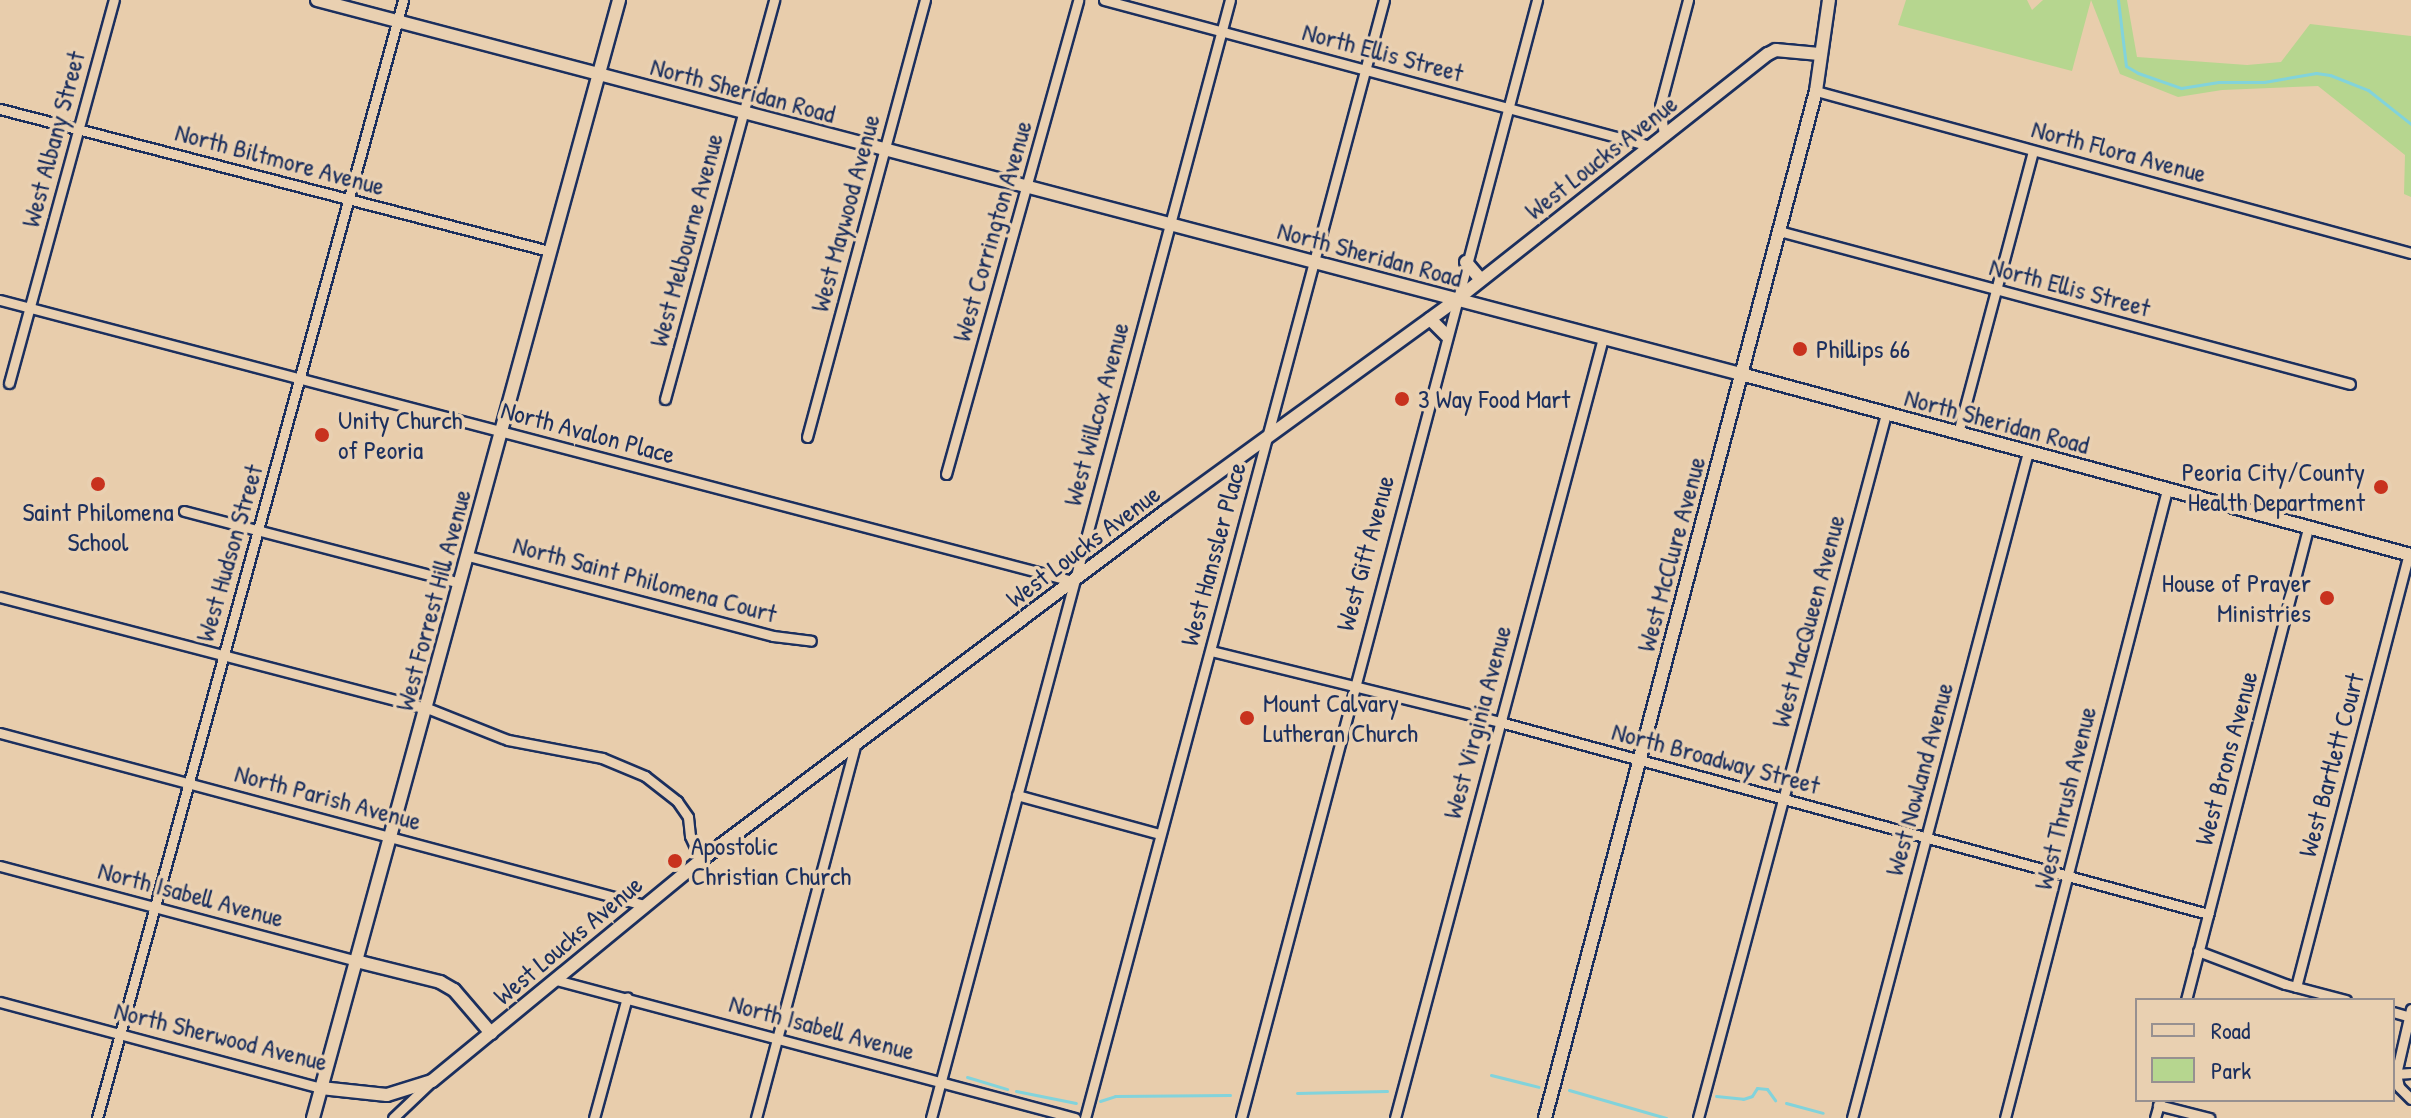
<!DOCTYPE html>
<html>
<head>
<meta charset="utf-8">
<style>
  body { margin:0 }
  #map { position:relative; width:2411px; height:1118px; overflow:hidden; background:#e8cdac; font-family:"Patrick Hand",sans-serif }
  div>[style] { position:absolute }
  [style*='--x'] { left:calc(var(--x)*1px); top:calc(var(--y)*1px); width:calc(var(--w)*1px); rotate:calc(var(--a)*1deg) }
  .green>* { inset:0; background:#b6d68f }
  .stream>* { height:3px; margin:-1.5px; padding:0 1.5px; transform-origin:1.5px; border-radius:1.5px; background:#82d3db }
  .roads { filter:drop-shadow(2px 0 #1b2f5e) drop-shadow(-2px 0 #1b2f5e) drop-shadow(0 2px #1b2f5e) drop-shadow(0 -2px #1b2f5e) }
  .street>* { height:9px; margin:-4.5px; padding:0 4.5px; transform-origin:4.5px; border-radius:4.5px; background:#e9d0b1 }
  .secondary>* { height:12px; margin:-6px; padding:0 6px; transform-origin:6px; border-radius:6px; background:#e9d0b1 }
  .dots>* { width:22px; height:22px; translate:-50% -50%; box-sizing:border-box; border:4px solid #e9d0b1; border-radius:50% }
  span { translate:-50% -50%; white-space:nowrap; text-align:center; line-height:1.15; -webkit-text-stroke:7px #e9d0b1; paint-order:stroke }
  .street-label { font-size:26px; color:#1b2f5e }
  .poi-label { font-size:26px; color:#1b2f5e }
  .left { translate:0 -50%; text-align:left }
  .right { translate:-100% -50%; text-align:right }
  .legend { position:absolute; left:2135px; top:998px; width:260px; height:104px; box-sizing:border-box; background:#e9d0b1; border:2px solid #979090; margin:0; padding:10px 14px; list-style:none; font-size:24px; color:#1b2f5e }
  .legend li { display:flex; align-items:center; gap:16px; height:40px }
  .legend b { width:40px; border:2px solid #979090 }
</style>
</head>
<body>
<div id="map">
  <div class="green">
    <div style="clip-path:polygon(1906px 0,2027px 0,2032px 10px,2043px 0,2127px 0,2137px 57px,2247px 65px,2281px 62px,2310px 24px,2411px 36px,2411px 197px,2404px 194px,2405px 155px,2318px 86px,2222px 90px,2178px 97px,2120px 74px,2091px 0,2072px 71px,1898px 25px)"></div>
  </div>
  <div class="stream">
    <div style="--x:2118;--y:0;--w:66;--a:83.1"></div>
    <div style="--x:2126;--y:66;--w:14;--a:30"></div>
    <div style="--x:2138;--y:73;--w:46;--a:19.2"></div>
    <div style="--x:2181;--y:88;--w:38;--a:-9"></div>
    <div style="--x:2219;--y:82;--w:45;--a:0"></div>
    <div style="--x:2264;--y:82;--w:53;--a:-9.8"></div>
    <div style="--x:2316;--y:73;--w:14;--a:8"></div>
    <div style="--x:2330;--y:75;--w:41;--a:21.5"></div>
    <div style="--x:2368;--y:90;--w:55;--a:38.3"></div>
    <div style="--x:1491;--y:1075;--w:49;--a:14"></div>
    <div style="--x:967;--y:1077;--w:42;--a:16.7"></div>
    <div style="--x:1569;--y:1090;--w:101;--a:16.1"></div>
    <div style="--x:1016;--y:1091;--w:61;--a:11.3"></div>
    <div style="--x:1297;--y:1093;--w:90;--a:-1.3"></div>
    <div style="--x:1716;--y:1096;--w:27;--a:6"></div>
    <div style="--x:1743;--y:1099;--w:9;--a:-18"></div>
    <div style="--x:1752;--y:1096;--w:9;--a:-58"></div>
    <div style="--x:1757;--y:1088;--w:10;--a:6"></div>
    <div style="--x:1767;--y:1089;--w:14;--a:54"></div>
    <div style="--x:1100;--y:1101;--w:16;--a:-18"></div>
    <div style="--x:1115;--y:1096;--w:115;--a:-0.5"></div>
    <div style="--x:1786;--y:1103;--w:38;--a:15"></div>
  </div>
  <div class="roads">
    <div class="street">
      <div style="--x:1104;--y:0;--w:565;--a:14.97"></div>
      <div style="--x:1816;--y:91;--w:617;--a:15.23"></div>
      <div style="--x:0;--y:109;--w:567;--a:14.5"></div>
      <div style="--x:1664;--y:135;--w:29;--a:-98"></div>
      <div style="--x:1660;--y:106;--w:110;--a:-75.2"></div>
      <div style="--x:1779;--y:231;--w:591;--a:15"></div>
      <div style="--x:0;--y:300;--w:1108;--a:14.69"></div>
      <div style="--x:9;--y:383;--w:397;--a:-74.7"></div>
      <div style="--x:665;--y:399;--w:414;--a:-74.7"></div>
      <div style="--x:1958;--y:433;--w:292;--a:-75.1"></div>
      <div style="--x:807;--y:437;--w:453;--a:-74.9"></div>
      <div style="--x:946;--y:474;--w:492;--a:-74.4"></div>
      <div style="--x:184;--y:511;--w:285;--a:14.6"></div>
      <div style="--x:468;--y:556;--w:315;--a:14.7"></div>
      <div style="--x:773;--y:636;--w:38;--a:7"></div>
      <div style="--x:0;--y:597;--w:441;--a:14.6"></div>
      <div style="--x:427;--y:708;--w:87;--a:21.6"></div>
      <div style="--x:508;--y:740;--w:96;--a:10.8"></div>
      <div style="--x:602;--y:758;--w:47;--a:22.7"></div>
      <div style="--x:645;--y:776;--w:41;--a:38"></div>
      <div style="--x:677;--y:801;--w:19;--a:55"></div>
      <div style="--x:688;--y:817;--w:19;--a:84"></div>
      <div style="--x:690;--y:836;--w:26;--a:65"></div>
      <div style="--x:1211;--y:651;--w:298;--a:13.8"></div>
      <div style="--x:1500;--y:722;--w:734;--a:15.17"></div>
      <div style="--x:0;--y:733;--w:667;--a:14.95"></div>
      <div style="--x:1017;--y:795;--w:148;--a:15.3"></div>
      <div style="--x:0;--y:866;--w:368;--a:14.9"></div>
      <div style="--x:2198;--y:951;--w:93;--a:20.8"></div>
      <div style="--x:2285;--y:984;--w:63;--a:14.7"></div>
      <div style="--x:556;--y:980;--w:537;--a:14.89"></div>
      <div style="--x:2296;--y:987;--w:448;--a:-75.4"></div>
      <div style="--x:2186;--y:1000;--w:488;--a:-75.5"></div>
      <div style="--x:0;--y:1002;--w:332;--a:15"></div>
      <div style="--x:2411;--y:1009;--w:67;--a:103"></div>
      <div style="--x:2396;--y:1074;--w:13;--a:77"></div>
      <div style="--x:2399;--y:1087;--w:17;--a:45"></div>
      <div style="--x:2393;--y:1012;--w:19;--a:16"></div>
      <div style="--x:2396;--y:1074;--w:15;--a:-4"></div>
      <div style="--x:2158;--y:1105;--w:53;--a:14.3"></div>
      <div style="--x:97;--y:1118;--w:1159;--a:-74.69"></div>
      <div style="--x:393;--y:1118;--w:54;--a:-43.5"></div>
      <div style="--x:594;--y:1118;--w:125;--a:-74.7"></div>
      <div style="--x:756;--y:1118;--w:386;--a:-75.1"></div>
      <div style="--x:931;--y:1118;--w:1157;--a:-75.03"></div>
      <div style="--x:1085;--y:1118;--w:1157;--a:-75.03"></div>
      <div style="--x:1241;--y:1118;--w:1157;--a:-75.17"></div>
      <div style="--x:1395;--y:1118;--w:807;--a:-75.07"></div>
      <div style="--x:1698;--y:1118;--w:729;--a:-75.05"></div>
      <div style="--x:1852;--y:1118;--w:689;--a:-75.2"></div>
      <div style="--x:2005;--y:1118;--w:649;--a:-75.54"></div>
      <div style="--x:2155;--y:1118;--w:19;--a:-74"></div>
    </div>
    <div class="secondary">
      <div style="--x:317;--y:0;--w:1472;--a:14.72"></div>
      <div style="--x:1741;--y:374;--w:694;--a:15.12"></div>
      <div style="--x:1466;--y:262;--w:23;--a:50"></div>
      <div style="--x:1430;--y:319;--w:23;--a:45"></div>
      <div style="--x:356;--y:961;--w:87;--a:14"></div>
      <div style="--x:440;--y:982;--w:16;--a:30"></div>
      <div style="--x:454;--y:990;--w:57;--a:49.3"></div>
      <div style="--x:321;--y:1088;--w:66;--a:6.1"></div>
      <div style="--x:387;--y:1095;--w:47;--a:-17.3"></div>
      <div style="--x:432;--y:1081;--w:348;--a:-39.4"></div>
      <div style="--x:701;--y:860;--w:583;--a:-36.91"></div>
      <div style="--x:1167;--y:510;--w:357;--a:-36"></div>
      <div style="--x:1456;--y:300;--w:397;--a:-38.3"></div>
      <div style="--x:1768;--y:54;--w:9;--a:-27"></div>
      <div style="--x:1776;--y:50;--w:43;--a:5.3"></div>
      <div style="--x:313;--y:1118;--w:1159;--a:-74.69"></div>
      <div style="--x:1545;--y:1118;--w:1062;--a:-75.22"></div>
      <div style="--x:1816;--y:91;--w:92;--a:-81.9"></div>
    </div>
  </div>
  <div class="dots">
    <div style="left:1800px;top:349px;background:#c8321e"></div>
    <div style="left:1402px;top:399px;background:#c8321e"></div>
    <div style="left:322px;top:435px;background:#c8321e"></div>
    <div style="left:98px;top:484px;background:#c8321e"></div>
    <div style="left:2381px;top:487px;background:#c8321e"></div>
    <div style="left:2327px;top:598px;background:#c8321e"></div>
    <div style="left:1247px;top:718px;background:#c8321e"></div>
    <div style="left:675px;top:861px;background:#c8321e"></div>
  </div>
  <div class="street-label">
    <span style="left:1383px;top:52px;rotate:15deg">North Ellis Street</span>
    <span style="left:743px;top:90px;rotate:15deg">North Sheridan Road</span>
    <span style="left:53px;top:139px;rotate:-75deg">West Albany Street</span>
    <span style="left:2119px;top:151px;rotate:15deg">North Flora Avenue</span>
    <span style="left:1601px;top:157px;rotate:-38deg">West Loucks Avenue</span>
    <span style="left:280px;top:159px;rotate:15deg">North Biltmore Avenue</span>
    <span style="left:845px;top:213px;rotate:-75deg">West Maywood Avenue</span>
    <span style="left:992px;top:231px;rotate:-74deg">West Corrington Avenue</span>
    <span style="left:686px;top:240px;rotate:-75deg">West Melbourne Avenue</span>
    <span style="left:1370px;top:254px;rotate:15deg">North Sheridan Road</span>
    <span style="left:2070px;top:287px;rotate:15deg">North Ellis Street</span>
    <span style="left:1096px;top:414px;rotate:-75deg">West Willcox Avenue</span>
    <span style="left:1997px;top:421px;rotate:15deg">North Sheridan Road</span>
    <span style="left:588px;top:432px;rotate:15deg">North Avalon Place</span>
    <span style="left:1083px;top:546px;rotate:-37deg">West Loucks Avenue</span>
    <span style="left:229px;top:553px;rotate:-74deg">West Hudson Street</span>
    <span style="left:1365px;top:553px;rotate:-75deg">West Gift Avenue</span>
    <span style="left:1213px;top:554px;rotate:-75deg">West Hanssler Place</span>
    <span style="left:1671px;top:554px;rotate:-75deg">West McClure Avenue</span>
    <span style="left:645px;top:579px;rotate:15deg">North Saint Philomena Court</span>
    <span style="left:433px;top:600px;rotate:-75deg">West Forrest Hill Avenue</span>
    <span style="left:1808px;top:621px;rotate:-75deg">West MacQueen Avenue</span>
    <span style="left:1477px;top:722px;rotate:-75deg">West Virginia Avenue</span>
    <span style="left:1716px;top:758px;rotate:15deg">North Broadway Street</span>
    <span style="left:2226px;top:758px;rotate:-75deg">West Brons Avenue</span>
    <span style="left:2331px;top:765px;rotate:-75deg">West Bartlett Court</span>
    <span style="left:1919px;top:779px;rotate:-75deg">West Nowland Avenue</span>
    <span style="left:328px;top:797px;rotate:15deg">North Parish Avenue</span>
    <span style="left:2065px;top:798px;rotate:-76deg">West Thrush Avenue</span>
    <span style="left:191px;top:894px;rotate:15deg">North Isabell Avenue</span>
    <span style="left:568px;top:940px;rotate:-40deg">West Loucks Avenue</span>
    <span style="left:822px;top:1027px;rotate:15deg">North Isabell Avenue</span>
    <span style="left:221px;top:1036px;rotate:14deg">North Sherwood Avenue</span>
  </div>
  <div class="poi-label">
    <span class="left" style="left:1816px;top:349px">Phillips 66</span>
    <span class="left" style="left:1418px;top:399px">3 Way Food Mart</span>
    <span class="left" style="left:338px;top:435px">Unity Church<br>of Peoria</span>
    <span class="right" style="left:2365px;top:487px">Peoria City/County<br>Health Department</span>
    <span style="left:98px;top:527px">Saint Philomena<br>School</span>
    <span class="right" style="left:2311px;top:598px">House of Prayer<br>Ministries</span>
    <span class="left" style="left:1263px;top:718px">Mount Calvary<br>Lutheran Church</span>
    <span class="left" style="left:691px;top:861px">Apostolic<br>Christian Church</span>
  </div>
  <ul class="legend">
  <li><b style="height:10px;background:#e9d0b1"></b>Road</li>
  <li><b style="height:22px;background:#b6d68f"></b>Park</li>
  </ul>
</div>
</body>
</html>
